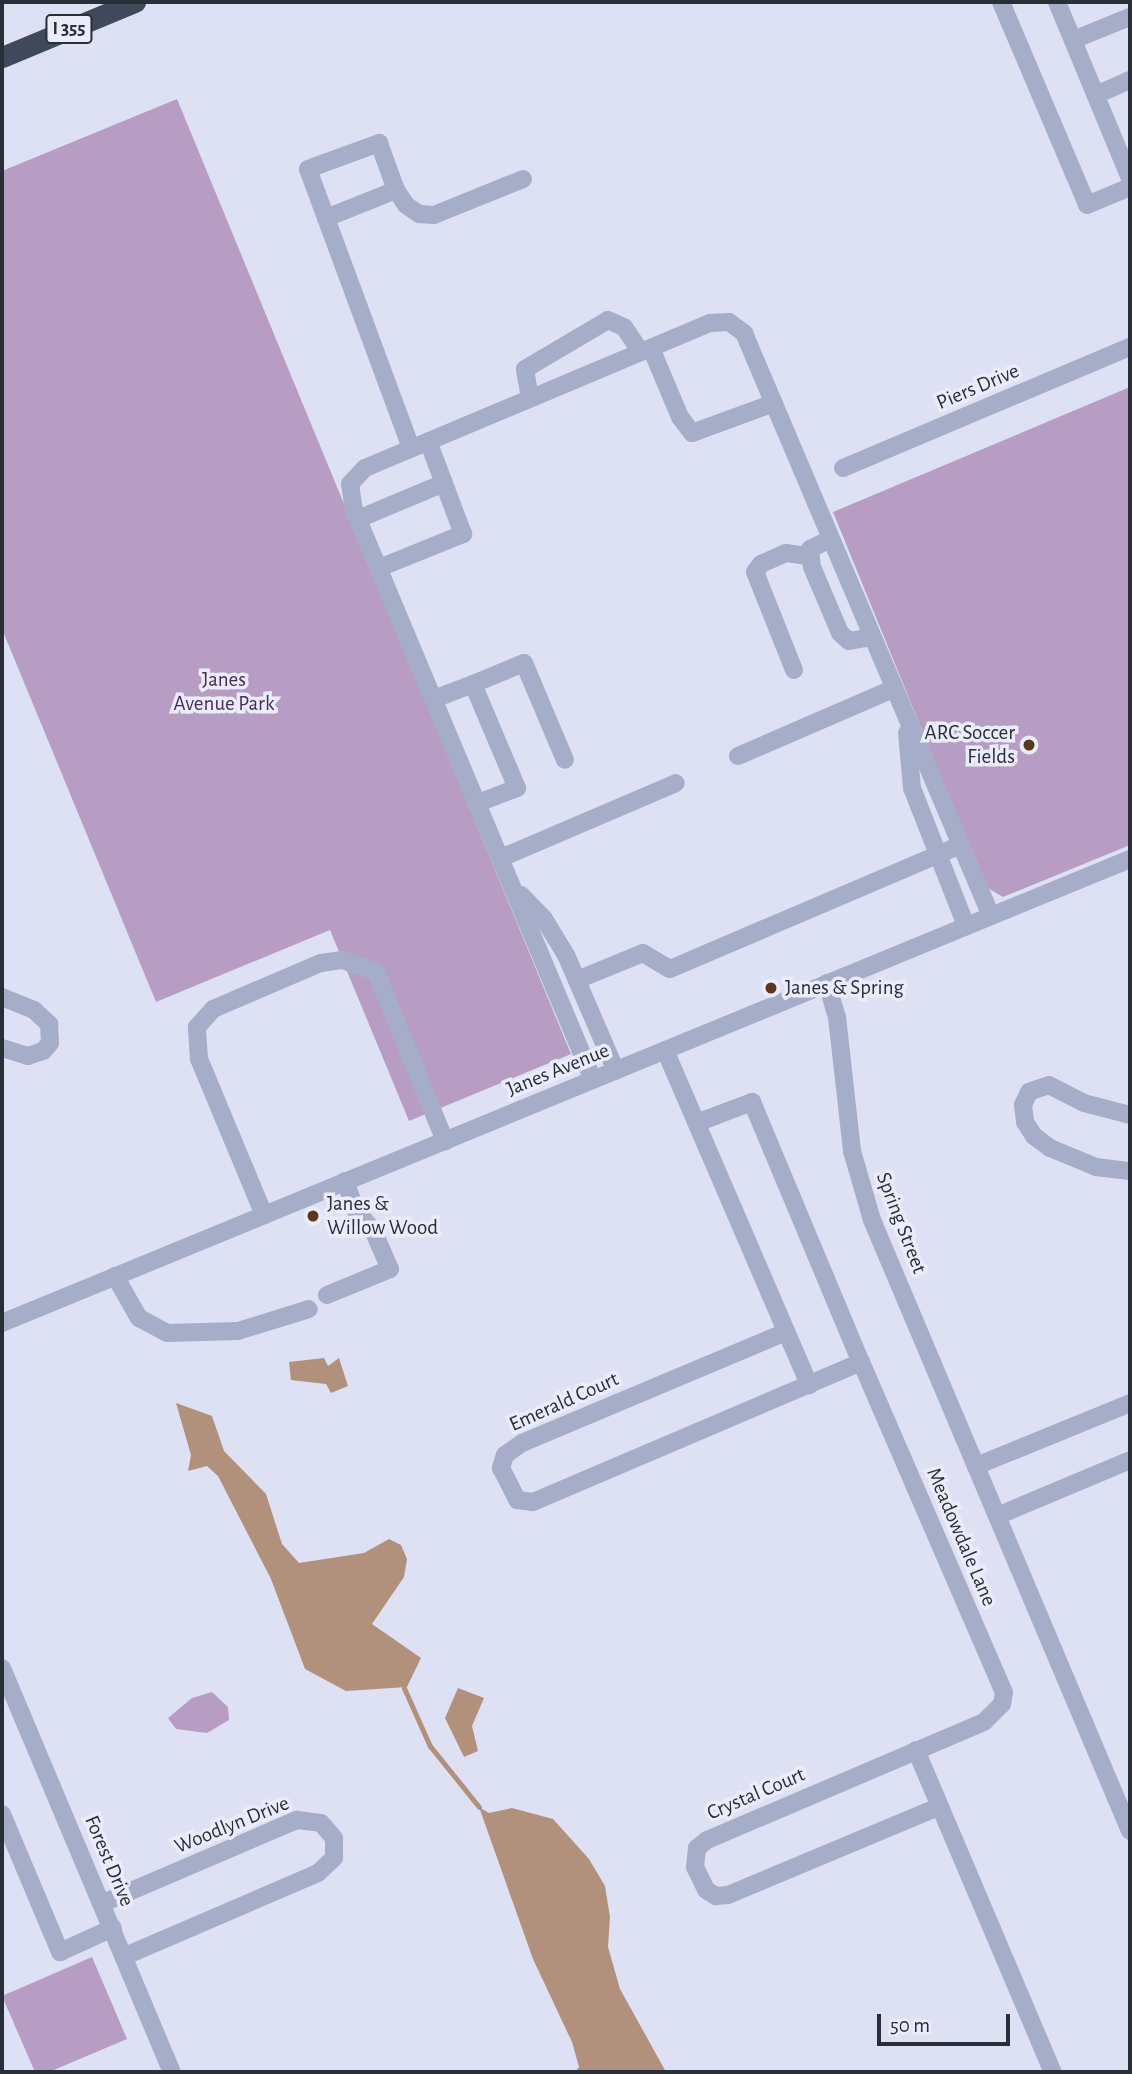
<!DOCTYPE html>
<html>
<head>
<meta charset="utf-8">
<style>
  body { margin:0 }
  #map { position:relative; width:1132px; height:2074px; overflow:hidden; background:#dee1f3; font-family:"Alegreya Sans",sans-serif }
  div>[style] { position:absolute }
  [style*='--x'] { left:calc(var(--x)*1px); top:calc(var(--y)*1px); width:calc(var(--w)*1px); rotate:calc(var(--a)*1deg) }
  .green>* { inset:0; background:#b79dc3 }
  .water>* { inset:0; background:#b1907c }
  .stream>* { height:5px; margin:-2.5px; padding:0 2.5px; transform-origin:2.5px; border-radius:2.5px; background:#b1907c }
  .minor>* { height:18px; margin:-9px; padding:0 9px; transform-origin:9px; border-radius:9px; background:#a6adc9 }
  .highway>* { height:21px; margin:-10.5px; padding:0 10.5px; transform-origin:10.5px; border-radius:10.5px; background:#40495a }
  .dots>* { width:19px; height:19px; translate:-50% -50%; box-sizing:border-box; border:4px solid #ebecfa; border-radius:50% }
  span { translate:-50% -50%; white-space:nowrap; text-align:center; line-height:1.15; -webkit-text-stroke:7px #ebecfa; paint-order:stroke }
  .shield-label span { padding:2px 5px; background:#ebecfa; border:2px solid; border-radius:5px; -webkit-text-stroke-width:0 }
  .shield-label { font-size:19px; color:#292f39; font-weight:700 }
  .street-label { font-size:21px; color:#292f39 }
  .park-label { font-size:21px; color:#4b2c58 }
  .poi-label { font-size:21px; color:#292f39 }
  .right { translate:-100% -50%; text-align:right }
  .left { translate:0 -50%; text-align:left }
  .frame { position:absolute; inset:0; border:4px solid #292f39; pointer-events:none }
  .scale { position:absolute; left:877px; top:2014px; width:133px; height:32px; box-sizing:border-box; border:4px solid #292f39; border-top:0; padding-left:9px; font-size:21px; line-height:24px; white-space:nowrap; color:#292f39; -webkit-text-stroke:5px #ebecfa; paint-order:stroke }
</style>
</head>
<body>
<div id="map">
  <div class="green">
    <div style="clip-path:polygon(177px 99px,571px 1054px,409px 1121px,330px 930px,156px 1002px,2px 629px,2px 171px)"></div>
    <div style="clip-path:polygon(1130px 387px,1130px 845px,1003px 897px,986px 887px,833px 512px)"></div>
    <div style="clip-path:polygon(212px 1692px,228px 1707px,229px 1720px,207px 1733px,176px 1729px,168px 1718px,192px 1698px)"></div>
    <div style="clip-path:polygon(92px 1957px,127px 2039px,49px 2072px,35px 2072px,2px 1996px)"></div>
  </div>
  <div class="water">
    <div style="clip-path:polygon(324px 1358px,328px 1366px,339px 1358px,348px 1386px,331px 1393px,326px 1384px,291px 1380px,289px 1362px)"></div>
    <div style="clip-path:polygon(176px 1403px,212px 1416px,224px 1451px,266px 1494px,282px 1544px,299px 1563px,364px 1553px,389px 1539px,401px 1545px,407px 1559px,404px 1577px,372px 1624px,421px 1658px,407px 1687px,346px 1691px,305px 1669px,271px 1579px,218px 1476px,207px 1466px,188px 1471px,191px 1455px)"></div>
    <div style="clip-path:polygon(458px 1688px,484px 1698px,472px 1726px,478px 1751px,464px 1757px,445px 1718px)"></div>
    <div style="clip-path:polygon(479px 1807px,489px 1813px,512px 1808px,553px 1819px,589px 1859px,605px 1886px,610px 1917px,608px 1947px,620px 1989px,666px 2072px,575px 2072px,579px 2067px,572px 2042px,533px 1959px)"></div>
  </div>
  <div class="stream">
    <div style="--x:404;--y:1688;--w:64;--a:65.9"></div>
    <div style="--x:430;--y:1746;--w:78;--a:51.2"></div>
  </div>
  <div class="minor">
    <div style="--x:1001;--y:2;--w:220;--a:67"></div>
    <div style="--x:1087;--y:205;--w:47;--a:-22.7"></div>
    <div style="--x:1057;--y:2;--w:191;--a:67.5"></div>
    <div style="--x:1073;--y:40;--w:61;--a:-22"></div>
    <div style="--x:1096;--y:95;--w:37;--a:-24"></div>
    <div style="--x:379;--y:143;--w:50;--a:70.1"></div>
    <div style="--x:396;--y:190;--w:75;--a:158.2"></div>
    <div style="--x:326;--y:218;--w:52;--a:-110.2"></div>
    <div style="--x:308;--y:169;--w:76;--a:-20.1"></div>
    <div style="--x:396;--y:190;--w:18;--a:56"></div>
    <div style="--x:406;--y:205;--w:16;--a:35"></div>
    <div style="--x:419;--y:214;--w:15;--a:4"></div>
    <div style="--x:434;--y:215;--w:96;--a:-22"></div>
    <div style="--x:326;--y:218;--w:245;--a:69.7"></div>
    <div style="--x:651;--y:348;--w:75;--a:67.2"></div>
    <div style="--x:680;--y:417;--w:20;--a:53"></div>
    <div style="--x:692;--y:433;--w:87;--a:-20.1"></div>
    <div style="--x:530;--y:398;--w:29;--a:-100"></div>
    <div style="--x:525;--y:369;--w:96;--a:-30.6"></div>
    <div style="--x:608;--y:320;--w:17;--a:24"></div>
    <div style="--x:624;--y:327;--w:30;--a:56"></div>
    <div style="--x:843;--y:468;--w:311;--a:-22.9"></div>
    <div style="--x:358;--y:519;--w:93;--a:-22.7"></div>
    <div style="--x:830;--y:539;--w:22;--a:153"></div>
    <div style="--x:810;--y:549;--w:18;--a:84"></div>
    <div style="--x:812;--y:567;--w:72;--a:67"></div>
    <div style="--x:840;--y:633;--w:12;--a:42"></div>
    <div style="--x:849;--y:641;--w:22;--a:-10"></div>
    <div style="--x:379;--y:568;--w:91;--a:-22"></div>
    <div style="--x:463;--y:534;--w:99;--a:-110.6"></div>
    <div style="--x:794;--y:670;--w:105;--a:-111.7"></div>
    <div style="--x:755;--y:572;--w:10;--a:-53"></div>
    <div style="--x:761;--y:564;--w:27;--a:-24"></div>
    <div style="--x:786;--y:553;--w:21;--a:8"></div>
    <div style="--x:473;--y:684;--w:55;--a:-22.4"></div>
    <div style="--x:524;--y:663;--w:105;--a:67.1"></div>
    <div style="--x:434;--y:699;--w:42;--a:-21"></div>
    <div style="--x:473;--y:684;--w:113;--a:67.1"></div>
    <div style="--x:517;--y:788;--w:42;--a:159"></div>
    <div style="--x:907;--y:733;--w:55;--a:84.8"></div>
    <div style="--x:912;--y:788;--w:148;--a:68.6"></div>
    <div style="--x:738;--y:756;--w:169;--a:-23.4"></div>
    <div style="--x:501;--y:858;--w:190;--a:-23.2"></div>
    <div style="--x:521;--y:895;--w:33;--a:46"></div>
    <div style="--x:544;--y:919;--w:42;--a:58.6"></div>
    <div style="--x:566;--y:955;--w:126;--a:66.7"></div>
    <div style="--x:577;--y:980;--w:71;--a:-22.2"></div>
    <div style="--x:643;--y:953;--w:31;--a:31"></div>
    <div style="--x:670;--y:969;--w:316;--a:-23.1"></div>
    <div style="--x:827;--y:983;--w:35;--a:74"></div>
    <div style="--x:837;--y:1017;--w:135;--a:83.6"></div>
    <div style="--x:852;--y:1151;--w:72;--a:73.8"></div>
    <div style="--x:872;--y:1220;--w:663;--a:67.11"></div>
    <div style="--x:2;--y:997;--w:35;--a:22"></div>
    <div style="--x:34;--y:1010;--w:21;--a:43"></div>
    <div style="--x:49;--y:1024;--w:19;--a:87"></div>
    <div style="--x:50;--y:1043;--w:11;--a:131"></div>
    <div style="--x:43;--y:1051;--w:16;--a:162"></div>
    <div style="--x:28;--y:1056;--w:27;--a:-163"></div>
    <div style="--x:665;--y:1050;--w:365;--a:66.7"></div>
    <div style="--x:593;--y:1080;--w:618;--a:-112.75"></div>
    <div style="--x:354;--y:510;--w:26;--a:-99"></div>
    <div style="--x:350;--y:484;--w:22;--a:-47"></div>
    <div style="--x:365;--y:468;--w:374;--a:-22.8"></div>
    <div style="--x:710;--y:323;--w:19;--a:-3"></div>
    <div style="--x:729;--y:322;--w:19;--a:36"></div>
    <div style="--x:744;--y:333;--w:633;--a:67.04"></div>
    <div style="--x:1130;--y:1115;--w:48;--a:-165.4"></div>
    <div style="--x:1084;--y:1103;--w:39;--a:-153"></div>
    <div style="--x:1049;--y:1085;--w:21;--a:161"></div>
    <div style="--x:1029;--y:1092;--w:14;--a:115"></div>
    <div style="--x:1023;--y:1105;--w:17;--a:83"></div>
    <div style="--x:1025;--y:1122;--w:17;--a:57"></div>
    <div style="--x:1034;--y:1136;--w:20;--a:37"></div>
    <div style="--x:1050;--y:1148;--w:50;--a:22.4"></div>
    <div style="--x:1096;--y:1167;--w:34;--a:7"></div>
    <div style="--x:699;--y:1122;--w:57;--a:-20.7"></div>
    <div style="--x:752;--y:1102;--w:282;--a:67.3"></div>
    <div style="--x:264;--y:1215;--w:169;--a:-112.6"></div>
    <div style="--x:199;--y:1059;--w:32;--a:-94"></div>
    <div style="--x:197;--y:1027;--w:24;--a:-48"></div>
    <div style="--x:213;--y:1009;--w:117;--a:-23.1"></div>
    <div style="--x:321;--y:963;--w:22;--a:-8"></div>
    <div style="--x:343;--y:960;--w:35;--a:20"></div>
    <div style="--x:376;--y:972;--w:183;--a:67.8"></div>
    <div style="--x:115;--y:1276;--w:48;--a:60.3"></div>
    <div style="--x:139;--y:1318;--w:32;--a:28"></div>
    <div style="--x:167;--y:1333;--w:71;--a:-1.6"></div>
    <div style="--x:238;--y:1331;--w:74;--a:-17.2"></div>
    <div style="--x:327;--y:1295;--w:68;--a:-22.4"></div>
    <div style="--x:390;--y:1269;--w:43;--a:-113.6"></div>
    <div style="--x:373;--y:1230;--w:25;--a:-132"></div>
    <div style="--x:356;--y:1211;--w:32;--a:-110"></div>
    <div style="--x:2;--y:1323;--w:1220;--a:-22.36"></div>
    <div style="--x:786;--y:1332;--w:286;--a:157.2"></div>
    <div style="--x:522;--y:1443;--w:21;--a:145"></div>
    <div style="--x:505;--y:1455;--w:14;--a:107"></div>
    <div style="--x:501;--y:1468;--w:36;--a:63"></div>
    <div style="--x:517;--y:1500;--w:16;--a:7"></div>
    <div style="--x:533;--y:1502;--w:357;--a:-23.1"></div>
    <div style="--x:861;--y:1362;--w:360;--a:66.6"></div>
    <div style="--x:1004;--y:1692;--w:12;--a:99"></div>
    <div style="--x:1002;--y:1704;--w:25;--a:135"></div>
    <div style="--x:984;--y:1722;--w:301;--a:156.9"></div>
    <div style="--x:707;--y:1840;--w:13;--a:141"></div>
    <div style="--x:697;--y:1848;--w:19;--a:96"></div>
    <div style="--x:695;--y:1867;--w:25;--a:64"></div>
    <div style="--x:706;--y:1890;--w:12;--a:31"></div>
    <div style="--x:716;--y:1896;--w:12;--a:-5"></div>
    <div style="--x:728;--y:1895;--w:228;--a:-22.7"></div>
    <div style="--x:976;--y:1466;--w:166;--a:-22.2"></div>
    <div style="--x:997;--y:1516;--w:144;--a:-22.8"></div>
    <div style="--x:2;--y:1668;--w:438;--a:67.2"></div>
    <div style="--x:916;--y:1750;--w:350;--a:67"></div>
    <div style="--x:2;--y:1814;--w:150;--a:67.2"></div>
    <div style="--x:60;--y:1952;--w:58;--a:-24.4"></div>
    <div style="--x:103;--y:1903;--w:211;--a:-23.2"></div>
    <div style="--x:297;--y:1820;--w:24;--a:7"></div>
    <div style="--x:321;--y:1823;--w:20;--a:49"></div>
    <div style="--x:334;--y:1838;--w:20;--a:90"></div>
    <div style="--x:334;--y:1858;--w:22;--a:137"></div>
    <div style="--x:318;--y:1873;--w:210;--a:156.7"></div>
  </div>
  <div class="highway">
    <div style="--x:2;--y:57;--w:144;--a:-22.5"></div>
  </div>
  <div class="dots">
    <div style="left:1029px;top:745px;background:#5b371e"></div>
    <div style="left:771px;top:988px;background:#5b371e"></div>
    <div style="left:313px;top:1216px;background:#5b371e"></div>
  </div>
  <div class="shield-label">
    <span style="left:69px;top:29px">I 355</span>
  </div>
  <div class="street-label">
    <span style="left:978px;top:387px;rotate:-23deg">Piers Drive</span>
    <span style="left:558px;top:1070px;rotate:-22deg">Janes Avenue</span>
    <span style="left:901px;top:1223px;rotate:69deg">Spring Street</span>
    <span style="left:564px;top:1402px;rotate:-24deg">Emerald Court</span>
    <span style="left:961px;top:1537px;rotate:67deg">Meadowdale Lane</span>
    <span style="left:756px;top:1794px;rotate:-23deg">Crystal Court</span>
    <span style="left:232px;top:1825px;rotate:-22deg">Woodlyn Drive</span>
    <span style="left:109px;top:1861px;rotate:67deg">Forest Drive</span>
  </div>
  <div class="park-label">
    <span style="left:224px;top:692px">Janes<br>Avenue Park</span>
  </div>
  <div class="poi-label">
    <span class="right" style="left:1015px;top:745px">ARC Soccer<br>Fields</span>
    <span class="left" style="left:785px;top:988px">Janes &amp; Spring</span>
    <span class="left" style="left:327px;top:1216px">Janes &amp;<br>Willow Wood</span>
  </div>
  <div class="frame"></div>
  <div class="scale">50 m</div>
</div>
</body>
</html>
